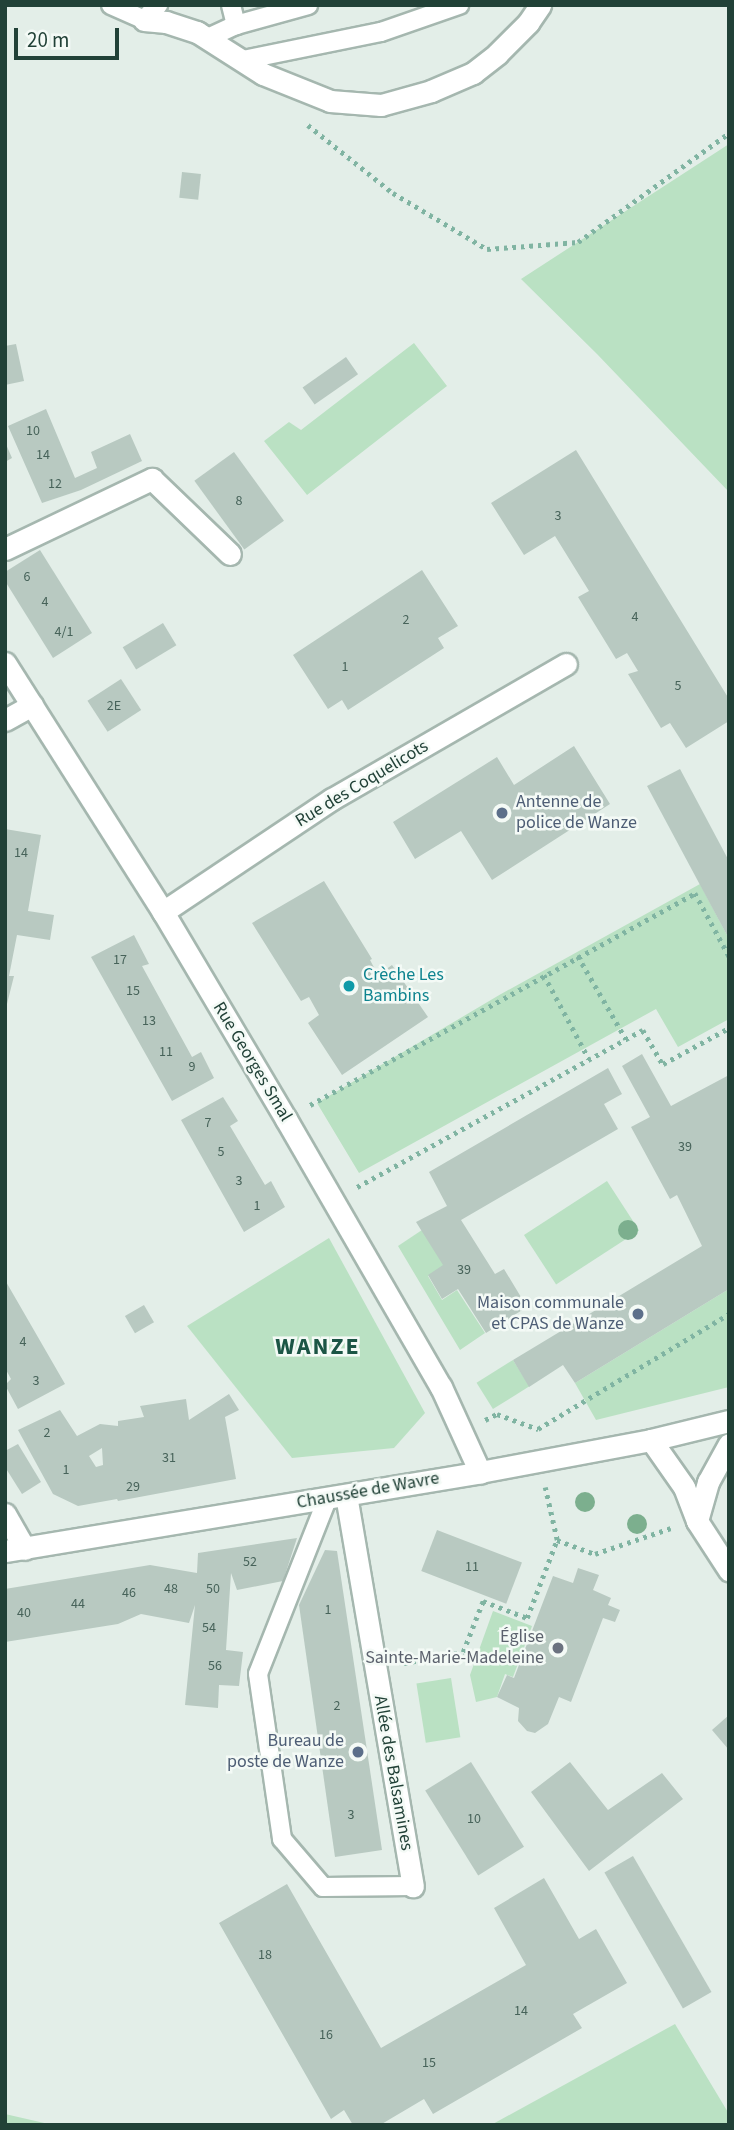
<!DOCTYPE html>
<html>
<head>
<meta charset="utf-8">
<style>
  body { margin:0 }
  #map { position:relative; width:734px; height:2130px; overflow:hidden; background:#e3eee8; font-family:"Source Sans 3",sans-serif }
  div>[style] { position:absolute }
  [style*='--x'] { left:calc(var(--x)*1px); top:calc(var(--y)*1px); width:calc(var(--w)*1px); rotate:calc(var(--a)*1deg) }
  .green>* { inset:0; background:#bae1c3; transform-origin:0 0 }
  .building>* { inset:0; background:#b8c9c1; transform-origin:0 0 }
  .path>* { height:4.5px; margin-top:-2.25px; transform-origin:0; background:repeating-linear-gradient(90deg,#80b4a2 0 3.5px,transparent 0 8.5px) }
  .roads { filter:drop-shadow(2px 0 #a5b7af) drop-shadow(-2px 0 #a5b7af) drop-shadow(0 2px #a5b7af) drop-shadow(0 -2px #a5b7af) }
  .lane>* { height:18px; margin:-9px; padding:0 9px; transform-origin:9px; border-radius:9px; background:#fff }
  .street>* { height:21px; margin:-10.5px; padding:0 10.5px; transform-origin:10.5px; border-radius:10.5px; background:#fff }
  .secondary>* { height:21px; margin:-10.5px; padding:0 10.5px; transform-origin:10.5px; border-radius:10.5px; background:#fff }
  .trees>* { width:20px; height:20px; margin:-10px; border-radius:50%; background:#7caf8e }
  .dots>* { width:19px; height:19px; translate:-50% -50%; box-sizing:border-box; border:4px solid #f4faf6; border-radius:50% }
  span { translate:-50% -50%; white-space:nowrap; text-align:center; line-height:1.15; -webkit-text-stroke:5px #f4faf6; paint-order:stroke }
  .number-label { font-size:14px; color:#47635a }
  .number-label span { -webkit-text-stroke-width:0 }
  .street-label { font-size:18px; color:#214137 }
  .service-label { font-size:18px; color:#4e5e75 }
  .left { translate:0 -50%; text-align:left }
  .right { translate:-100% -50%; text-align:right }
  .culture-label { font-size:18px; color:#0d838f }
  .worship-label { font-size:18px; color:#5b616d }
  .district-label { font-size:24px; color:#1b5545; font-weight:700; letter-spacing:2px }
  .frame { position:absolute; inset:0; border:7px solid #214137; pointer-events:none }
  .scale { position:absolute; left:14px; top:28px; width:105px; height:32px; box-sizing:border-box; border:4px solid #214137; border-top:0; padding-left:9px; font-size:21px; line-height:24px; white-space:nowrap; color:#214137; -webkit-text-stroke:5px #f4faf6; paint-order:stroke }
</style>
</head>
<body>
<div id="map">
  <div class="green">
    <div style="clip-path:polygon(729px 144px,729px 492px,597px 354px,521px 279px)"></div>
    <div style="clip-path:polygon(414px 343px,447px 386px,307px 495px,264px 441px,289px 422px,301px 430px)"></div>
    <div style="clip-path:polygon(700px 884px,729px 939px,729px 1019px,678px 1047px,656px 1009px,359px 1173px,317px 1103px,501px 994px)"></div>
    <div style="left:607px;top:1181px;width:59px;height:99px;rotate:57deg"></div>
    <div style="clip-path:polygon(422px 1230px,445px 1265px,428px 1276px,442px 1300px,457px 1290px,485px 1333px,460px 1350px,398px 1246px)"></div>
    <div style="clip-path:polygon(329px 1238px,425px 1413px,394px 1448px,292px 1458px,187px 1326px)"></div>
    <div style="clip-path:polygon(729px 1289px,729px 1387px,596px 1420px,575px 1383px)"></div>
    <div style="left:513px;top:1360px;width:31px;height:43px;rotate:58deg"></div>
    <div style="clip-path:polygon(493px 1611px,532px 1626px,513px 1677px,505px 1674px,497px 1697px,476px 1702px,470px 1675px)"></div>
    <div style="left:451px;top:1678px;width:60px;height:35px;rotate:81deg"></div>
    <div style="clip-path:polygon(675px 2024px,729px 2114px,729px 2125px,491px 2125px)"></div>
    <div style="clip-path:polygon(5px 2114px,53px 2125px,5px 2125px)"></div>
  </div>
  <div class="building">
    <div style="left:182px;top:172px;width:19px;height:26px;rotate:6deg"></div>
    <div style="clip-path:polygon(16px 344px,24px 381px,5px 385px,5px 346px)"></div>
    <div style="left:346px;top:357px;width:21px;height:53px;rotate:55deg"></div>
    <div style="clip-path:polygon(46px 409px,75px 478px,97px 468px,91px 452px,130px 434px,142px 461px,81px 490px,42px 503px,8px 426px)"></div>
    <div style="clip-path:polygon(5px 442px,12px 458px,5px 462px)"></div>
    <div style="clip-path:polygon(576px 450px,729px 699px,729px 721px,686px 748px,670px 723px,661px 728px,628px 674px,638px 671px,627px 653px,616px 659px,578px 597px,589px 591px,555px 536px,524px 555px,491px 503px)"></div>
    <div style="left:234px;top:452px;width:85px;height:49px;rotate:54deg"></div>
    <div style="clip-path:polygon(40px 550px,92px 633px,53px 658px,5px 581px,5px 572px)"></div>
    <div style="clip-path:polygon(422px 570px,458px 626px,438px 638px,444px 648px,348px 710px,342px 700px,328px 709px,293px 655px)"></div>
    <div style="left:163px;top:623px;width:26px;height:47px;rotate:59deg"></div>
    <div style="left:121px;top:679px;width:37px;height:40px;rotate:57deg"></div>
    <div style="clip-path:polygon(574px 746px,610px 804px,492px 880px,461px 831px,415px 859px,393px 822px,497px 757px,514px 785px)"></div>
    <div style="clip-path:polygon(680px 769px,729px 861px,729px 939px,647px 786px)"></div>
    <div style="clip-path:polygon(5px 829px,41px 835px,28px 911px,54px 915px,50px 940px,17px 935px,9px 976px,14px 976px,6px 1008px)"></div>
    <div style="clip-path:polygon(324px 881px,372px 959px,370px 960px,378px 975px,392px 965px,428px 1017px,342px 1075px,308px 1023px,319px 1015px,309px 997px,301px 1001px,252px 923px)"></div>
    <div style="clip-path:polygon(134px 935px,149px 964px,142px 966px,192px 1057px,201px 1052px,214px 1078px,172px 1101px,91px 957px)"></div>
    <div style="clip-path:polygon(642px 1054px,671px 1106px,729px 1075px,729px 1289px,575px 1383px,563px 1365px,529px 1387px,513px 1360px,702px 1246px,677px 1195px,670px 1199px,631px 1127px,650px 1117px,622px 1066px)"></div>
    <div style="clip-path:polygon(608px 1068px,622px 1094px,604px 1104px,618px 1129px,461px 1220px,495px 1274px,504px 1269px,527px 1307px,486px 1333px,458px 1289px,442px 1299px,428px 1275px,443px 1265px,416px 1222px,447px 1206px,429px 1172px)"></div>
    <div style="clip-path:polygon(223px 1097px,238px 1121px,230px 1126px,265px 1185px,271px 1181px,285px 1207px,244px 1232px,181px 1120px)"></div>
    <div style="clip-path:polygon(5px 1280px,65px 1384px,18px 1409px,5px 1385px,11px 1379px,5px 1368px)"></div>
    <div style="left:144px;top:1305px;width:20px;height:22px;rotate:60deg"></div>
    <div style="clip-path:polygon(evenodd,229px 1394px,239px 1410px,225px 1417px,236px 1479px,118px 1501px,117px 1499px,78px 1506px,53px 1494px,18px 1430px,60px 1410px,77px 1436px,100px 1424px,118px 1426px,118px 1421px,144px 1417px,140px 1406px,186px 1399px,189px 1420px,229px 1394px,102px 1448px,103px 1465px,96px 1467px,89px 1456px,102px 1448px)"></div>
    <div style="clip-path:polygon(18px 1444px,41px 1482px,22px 1494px,5px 1467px,5px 1451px)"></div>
    <div style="left:437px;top:1530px;width:91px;height:44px;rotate:21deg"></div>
    <div style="clip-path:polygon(297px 1538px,283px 1581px,237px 1590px,231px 1573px,226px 1650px,243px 1652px,239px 1686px,219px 1685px,218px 1708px,185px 1705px,195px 1605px,189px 1623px,141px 1614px,118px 1624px,5px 1642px,5px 1589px,150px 1565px,197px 1573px,198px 1553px)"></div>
    <div style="clip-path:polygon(325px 1550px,337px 1551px,382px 1850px,335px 1857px,299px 1605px)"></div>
    <div style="clip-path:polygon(578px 1568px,599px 1575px,593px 1590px,611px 1598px,608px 1605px,620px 1610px,615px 1622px,603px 1618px,571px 1702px,559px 1697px,548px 1724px,535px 1733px,527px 1731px,518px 1721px,519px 1708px,497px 1697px,507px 1675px,514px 1678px,553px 1576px,573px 1583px)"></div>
    <div style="clip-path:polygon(729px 1715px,729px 1750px,712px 1730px)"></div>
    <div style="left:471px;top:1762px;width:100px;height:54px;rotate:58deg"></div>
    <div style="clip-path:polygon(570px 1762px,608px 1810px,662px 1773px,683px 1799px,589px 1871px,531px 1792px)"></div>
    <div style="left:633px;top:1856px;width:157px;height:33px;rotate:60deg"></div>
    <div style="clip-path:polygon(544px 1878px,579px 1939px,596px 1929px,627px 1983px,573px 2014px,582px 2028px,433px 2114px,424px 2099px,380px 2125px,353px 2125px,344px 2110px,331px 2119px,219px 1923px,287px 1884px,381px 2048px,526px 1965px,494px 1908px)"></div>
  </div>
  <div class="path">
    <div style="--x:308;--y:125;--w:109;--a:38.7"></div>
    <div style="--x:393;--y:193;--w:109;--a:30.8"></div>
    <div style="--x:487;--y:249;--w:91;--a:-4.4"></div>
    <div style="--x:578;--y:242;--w:186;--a:-35.8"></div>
    <div style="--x:578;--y:956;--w:96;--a:60"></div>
    <div style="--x:544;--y:975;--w:95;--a:61.8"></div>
    <div style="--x:310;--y:1105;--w:440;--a:-28.8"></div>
    <div style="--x:695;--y:893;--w:72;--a:61.6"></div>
    <div style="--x:357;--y:1187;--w:326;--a:-28.8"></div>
    <div style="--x:643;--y:1030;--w:39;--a:60"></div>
    <div style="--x:663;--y:1064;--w:75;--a:-28.6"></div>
    <div style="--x:485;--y:1420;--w:13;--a:-27"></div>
    <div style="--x:497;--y:1414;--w:44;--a:20.1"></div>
    <div style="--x:538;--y:1429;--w:223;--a:-31.1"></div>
    <div style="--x:557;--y:1540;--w:40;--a:20.2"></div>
    <div style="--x:595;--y:1554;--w:80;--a:-18.9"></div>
    <div style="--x:404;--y:1663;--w:60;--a:-10.6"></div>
    <div style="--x:463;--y:1652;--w:55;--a:-68.6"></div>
    <div style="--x:483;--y:1601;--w:47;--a:21.1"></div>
    <div style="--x:527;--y:1618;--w:84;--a:-69"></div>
    <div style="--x:557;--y:1540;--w:54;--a:-102.8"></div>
  </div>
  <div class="roads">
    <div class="lane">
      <div style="--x:111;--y:5;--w:36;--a:24"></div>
      <div style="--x:144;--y:20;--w:21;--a:-47"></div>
      <div style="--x:231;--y:5;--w:21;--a:76"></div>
      <div style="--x:208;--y:38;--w:31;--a:-25"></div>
      <div style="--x:236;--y:25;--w:75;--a:-15.5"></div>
      <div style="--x:243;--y:60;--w:141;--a:-11.5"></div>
      <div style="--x:381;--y:32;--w:83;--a:-19.1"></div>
      <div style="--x:328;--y:1497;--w:190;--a:111.6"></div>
      <div style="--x:258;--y:1674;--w:167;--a:81.7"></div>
      <div style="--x:282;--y:1839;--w:63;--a:49.5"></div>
      <div style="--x:323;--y:1887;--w:90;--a:-0.6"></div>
    </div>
    <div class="street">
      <div style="--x:144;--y:20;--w:22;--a:5"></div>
      <div style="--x:166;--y:22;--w:33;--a:18"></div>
      <div style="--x:197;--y:32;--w:78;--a:32.5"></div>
      <div style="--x:263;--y:74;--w:72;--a:21.9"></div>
      <div style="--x:330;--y:101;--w:51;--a:4.5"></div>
      <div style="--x:381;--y:105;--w:52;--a:-15.6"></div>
      <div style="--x:431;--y:91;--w:46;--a:-23.2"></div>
      <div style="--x:473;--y:73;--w:31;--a:-38"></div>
      <div style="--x:497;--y:54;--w:44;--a:-45"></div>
      <div style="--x:528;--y:23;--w:22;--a:-56"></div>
      <div style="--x:5;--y:549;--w:163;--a:-25.5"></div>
      <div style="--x:152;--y:479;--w:108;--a:43.9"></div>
      <div style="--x:5;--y:720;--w:31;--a:-29"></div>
      <div style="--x:163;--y:912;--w:203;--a:-33.8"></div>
      <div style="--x:332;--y:799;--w:270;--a:-30"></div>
      <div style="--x:346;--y:1495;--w:397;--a:80.3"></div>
      <div style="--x:5;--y:1514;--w:40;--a:60.3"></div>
    </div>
    <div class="secondary">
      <div style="--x:5;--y:663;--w:295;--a:57.6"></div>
      <div style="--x:163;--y:912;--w:241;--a:59.3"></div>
      <div style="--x:286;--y:1119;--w:310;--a:60"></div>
      <div style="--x:441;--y:1387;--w:94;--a:65.4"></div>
      <div style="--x:651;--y:1440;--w:57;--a:54.9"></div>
      <div style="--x:684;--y:1487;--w:36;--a:69"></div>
      <div style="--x:697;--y:1521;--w:59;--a:56.9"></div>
      <div style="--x:697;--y:1521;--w:41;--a:-74.2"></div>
      <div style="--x:708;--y:1482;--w:43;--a:-61.1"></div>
      <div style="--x:5;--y:1551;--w:482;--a:-9.4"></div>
      <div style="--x:480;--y:1472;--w:174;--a:-10.6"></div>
      <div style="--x:651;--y:1440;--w:80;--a:-13.7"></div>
    </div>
  </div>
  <div class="trees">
    <div style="left:628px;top:1230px"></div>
    <div style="left:585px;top:1502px"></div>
    <div style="left:637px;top:1524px"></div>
  </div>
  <div class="dots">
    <div style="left:502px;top:813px;background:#5c6f8a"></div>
    <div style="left:349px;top:986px;background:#0f9aa8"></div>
    <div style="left:638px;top:1314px;background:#5c6f8a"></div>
    <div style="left:558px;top:1648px;background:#6b7280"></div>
    <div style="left:358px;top:1752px;background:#5c6f8a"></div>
  </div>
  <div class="number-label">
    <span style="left:33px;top:431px">10</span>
    <span style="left:43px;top:455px">14</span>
    <span style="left:55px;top:484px">12</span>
    <span style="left:239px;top:501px">8</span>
    <span style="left:558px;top:516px">3</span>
    <span style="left:27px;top:577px">6</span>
    <span style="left:45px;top:602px">4</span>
    <span style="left:635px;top:617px">4</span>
    <span style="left:406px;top:620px">2</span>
    <span style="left:64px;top:632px">4/1</span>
    <span style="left:345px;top:667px">1</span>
    <span style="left:678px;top:686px">5</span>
    <span style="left:114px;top:706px">2E</span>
    <span style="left:21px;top:853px">14</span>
    <span style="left:120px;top:960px">17</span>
    <span style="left:133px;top:991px">15</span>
    <span style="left:149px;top:1021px">13</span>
    <span style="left:166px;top:1052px">11</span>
    <span style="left:192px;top:1067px">9</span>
    <span style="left:208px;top:1123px">7</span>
    <span style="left:685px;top:1147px">39</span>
    <span style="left:221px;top:1152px">5</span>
    <span style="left:239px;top:1181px">3</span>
    <span style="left:257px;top:1206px">1</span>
    <span style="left:464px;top:1270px">39</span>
    <span style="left:23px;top:1342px">4</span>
    <span style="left:36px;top:1381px">3</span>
    <span style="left:47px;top:1433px">2</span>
    <span style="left:169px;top:1458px">31</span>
    <span style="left:66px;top:1470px">1</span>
    <span style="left:133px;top:1487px">29</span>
    <span style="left:250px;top:1562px">52</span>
    <span style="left:472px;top:1567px">11</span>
    <span style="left:171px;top:1589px">48</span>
    <span style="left:213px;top:1589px">50</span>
    <span style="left:129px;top:1593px">46</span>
    <span style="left:78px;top:1604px">44</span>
    <span style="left:328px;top:1610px">1</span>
    <span style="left:24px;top:1613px">40</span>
    <span style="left:209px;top:1628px">54</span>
    <span style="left:215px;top:1666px">56</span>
    <span style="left:337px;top:1706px">2</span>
    <span style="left:351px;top:1815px">3</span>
    <span style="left:474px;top:1819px">10</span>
    <span style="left:265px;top:1955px">18</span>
    <span style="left:521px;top:2011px">14</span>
    <span style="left:326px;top:2035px">16</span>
    <span style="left:429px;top:2063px">15</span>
  </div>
  <div class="street-label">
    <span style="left:362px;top:784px;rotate:-31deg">Rue des Coquelicots</span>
    <span style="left:252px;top:1062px;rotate:59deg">Rue Georges Smal</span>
    <span style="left:368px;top:1491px;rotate:-10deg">Chaussée de Wavre</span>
    <span style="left:393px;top:1773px;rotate:80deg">Allée des Balsamines</span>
  </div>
  <div class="service-label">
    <span class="left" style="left:516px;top:813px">Antenne de<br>police de Wanze</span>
    <span class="right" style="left:624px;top:1314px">Maison communale<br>et CPAS de Wanze</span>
    <span class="right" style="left:344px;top:1752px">Bureau de<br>poste de Wanze</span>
  </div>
  <div class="culture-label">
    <span class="left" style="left:363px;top:986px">Crèche Les<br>Bambins</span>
  </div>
  <div class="worship-label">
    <span class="right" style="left:544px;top:1648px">Église<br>Sainte-Marie-Madeleine</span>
  </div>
  <div class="district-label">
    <span style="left:318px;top:1347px">WANZE</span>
  </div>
  <div class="frame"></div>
  <div class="scale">20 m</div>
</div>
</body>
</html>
